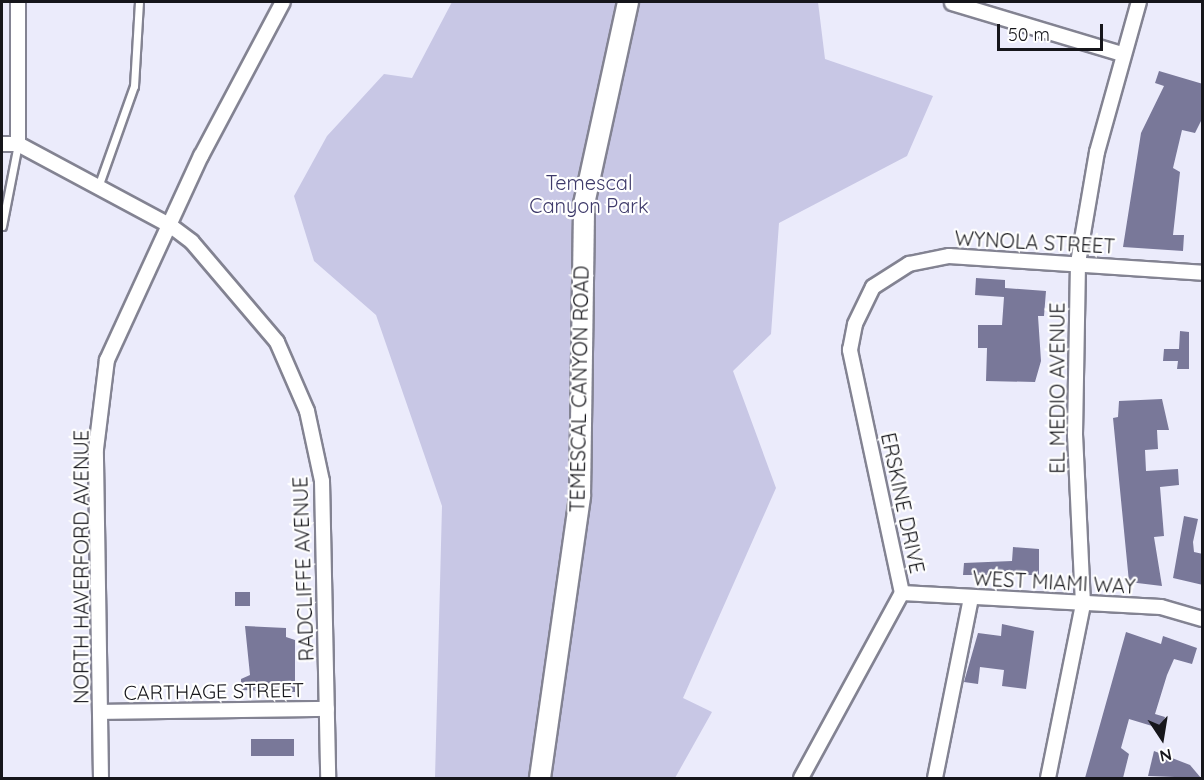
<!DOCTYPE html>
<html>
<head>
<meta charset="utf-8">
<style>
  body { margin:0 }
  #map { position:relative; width:1204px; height:780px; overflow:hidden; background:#ebebfb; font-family:Quicksand,sans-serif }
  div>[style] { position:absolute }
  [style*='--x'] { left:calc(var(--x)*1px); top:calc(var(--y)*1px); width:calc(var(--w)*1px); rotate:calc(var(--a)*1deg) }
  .green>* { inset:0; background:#c8c7e5 }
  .building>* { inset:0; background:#797899; transform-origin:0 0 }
  .roads { filter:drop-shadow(2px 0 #838392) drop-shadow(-2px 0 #838392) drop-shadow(0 2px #838392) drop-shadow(0 -2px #838392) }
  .service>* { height:7px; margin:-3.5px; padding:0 3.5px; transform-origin:3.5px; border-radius:3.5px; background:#fff }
  .minor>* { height:14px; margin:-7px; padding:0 7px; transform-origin:7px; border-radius:7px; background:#fff }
  .secondary>* { height:20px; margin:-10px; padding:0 10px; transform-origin:10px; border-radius:10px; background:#fff }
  span { translate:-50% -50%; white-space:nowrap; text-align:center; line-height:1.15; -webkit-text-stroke:4.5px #fff; paint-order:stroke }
  .park-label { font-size:20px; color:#3e3a6a }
  .street-label { font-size:20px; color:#16161b }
  .frame { position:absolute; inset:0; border:3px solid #16161b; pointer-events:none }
  .north { position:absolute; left:1132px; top:708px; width:60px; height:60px; -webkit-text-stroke:4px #fff; paint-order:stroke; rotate:168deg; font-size:16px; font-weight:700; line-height:24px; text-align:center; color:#16161b }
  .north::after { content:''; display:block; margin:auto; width:21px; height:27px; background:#16161b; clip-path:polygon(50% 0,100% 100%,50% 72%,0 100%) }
  .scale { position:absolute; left:997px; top:24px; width:106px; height:27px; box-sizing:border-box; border:3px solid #16161b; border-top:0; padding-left:8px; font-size:18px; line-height:21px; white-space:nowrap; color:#16161b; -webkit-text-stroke:4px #fff; paint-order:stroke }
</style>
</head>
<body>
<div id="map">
  <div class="green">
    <div style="clip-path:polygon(452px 2px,818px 2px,825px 59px,933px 96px,907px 156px,779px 223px,771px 334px,733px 371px,776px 488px,683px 698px,712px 712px,675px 778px,435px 778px,442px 506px,376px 315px,314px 261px,294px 196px,327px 136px,384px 74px,412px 78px)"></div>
  </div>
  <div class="building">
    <div style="clip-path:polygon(1159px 71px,1203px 84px,1203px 117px,1195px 133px,1182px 130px,1173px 168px,1180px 172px,1173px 235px,1184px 235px,1183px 251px,1123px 247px,1141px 133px,1164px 86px,1155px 83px)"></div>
    <div style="clip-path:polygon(976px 278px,1005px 280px,1005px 288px,1046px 291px,1044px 316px,1038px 316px,1041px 361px,1035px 382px,986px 381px,987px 348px,978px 348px,978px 325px,1002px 325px,1004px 297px,975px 295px)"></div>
    <div style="clip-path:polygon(1180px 331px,1189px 332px,1189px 369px,1177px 369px,1178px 361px,1163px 361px,1164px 349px,1179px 349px)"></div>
    <div style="clip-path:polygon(1162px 399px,1169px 430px,1157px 430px,1158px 449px,1145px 450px,1146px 471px,1178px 469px,1179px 485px,1160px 487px,1164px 536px,1154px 537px,1162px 586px,1129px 582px,1113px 418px,1118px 417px,1119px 401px)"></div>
    <div style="clip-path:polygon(1184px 516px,1198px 519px,1193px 542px,1194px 552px,1203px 554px,1203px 585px,1173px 578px)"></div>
    <div style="clip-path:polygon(1013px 547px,1039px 549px,1039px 575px,963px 575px,964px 563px,1012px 561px)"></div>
    <div style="left:235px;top:592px;width:15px;height:14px"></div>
    <div style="clip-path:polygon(1002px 624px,1034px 631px,1026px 689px,1002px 686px,1004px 670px,980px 667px,978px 684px,964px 682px,978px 633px,1001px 636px)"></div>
    <div style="clip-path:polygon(245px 626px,286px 628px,286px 637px,295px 640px,295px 692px,241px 690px,241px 679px,250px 675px)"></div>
    <div style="clip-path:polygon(1126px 632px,1161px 644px,1163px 636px,1197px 648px,1192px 664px,1174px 659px,1167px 675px,1155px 714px,1165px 717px,1162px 729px,1129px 719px,1121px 748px,1129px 754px,1123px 778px,1085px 778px)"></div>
    <div style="left:294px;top:739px;width:17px;height:43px;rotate:90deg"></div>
    <div style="clip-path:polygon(1154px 751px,1190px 765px,1201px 778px,1148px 776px)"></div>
  </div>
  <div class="roads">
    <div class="service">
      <div style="--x:98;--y:187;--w:107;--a:-70.4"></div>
      <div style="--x:134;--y:86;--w:84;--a:-86.6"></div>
      <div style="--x:2;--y:226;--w:84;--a:-79"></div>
    </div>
    <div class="minor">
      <div style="--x:18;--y:2;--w:142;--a:90"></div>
      <div style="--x:952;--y:3;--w:177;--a:16.7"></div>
      <div style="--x:2;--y:144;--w:16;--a:0"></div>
      <div style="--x:18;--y:144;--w:174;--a:28.2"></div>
      <div style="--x:171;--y:226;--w:26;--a:37"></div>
      <div style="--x:192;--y:242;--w:131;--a:49.6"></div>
      <div style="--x:277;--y:342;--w:75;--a:66.5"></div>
      <div style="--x:307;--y:411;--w:72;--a:77.9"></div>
      <div style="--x:322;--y:481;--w:297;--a:88.8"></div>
      <div style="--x:902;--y:593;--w:259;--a:3.1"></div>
      <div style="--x:1161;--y:607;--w:43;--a:16.3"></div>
      <div style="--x:101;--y:712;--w:226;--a:-0.8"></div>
      <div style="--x:101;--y:778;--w:329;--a:-90.9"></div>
      <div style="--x:96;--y:449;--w:90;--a:-83"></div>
      <div style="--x:107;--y:360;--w:225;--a:-65.3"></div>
      <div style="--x:201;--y:156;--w:174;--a:-62"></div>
      <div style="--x:801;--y:778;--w:211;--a:-61.4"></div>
      <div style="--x:902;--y:593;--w:249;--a:-102.1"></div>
      <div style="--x:850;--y:350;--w:26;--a:-79"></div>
      <div style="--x:855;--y:324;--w:41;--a:-64.1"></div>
      <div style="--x:873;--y:287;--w:43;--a:-32.6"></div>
      <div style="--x:909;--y:264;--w:41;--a:-11.3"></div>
      <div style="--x:949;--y:256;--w:254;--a:3.8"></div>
      <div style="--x:935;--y:778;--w:184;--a:-78.7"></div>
      <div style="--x:1048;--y:778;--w:177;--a:-78.6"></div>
      <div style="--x:1083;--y:604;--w:169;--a:-92.7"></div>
      <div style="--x:1075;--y:435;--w:172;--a:-89"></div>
      <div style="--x:1078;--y:263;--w:113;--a:-80.3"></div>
      <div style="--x:1097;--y:152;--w:156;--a:-74.4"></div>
    </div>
    <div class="secondary">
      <div style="--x:540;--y:778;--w:285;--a:-81.9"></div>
      <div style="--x:580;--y:496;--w:292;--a:-89.2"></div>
      <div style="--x:584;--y:204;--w:207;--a:-77.7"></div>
    </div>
  </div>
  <div class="park-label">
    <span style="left:589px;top:194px">Temescal<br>Canyon Park</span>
  </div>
  <div class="street-label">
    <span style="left:1035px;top:242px;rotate:3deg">WYNOLA STREET</span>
    <span style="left:1057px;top:388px;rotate:-90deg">EL MEDIO AVENUE</span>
    <span style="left:579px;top:389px;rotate:-89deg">TEMESCAL CANYON ROAD</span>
    <span style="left:903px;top:503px;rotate:78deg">ERSKINE DRIVE</span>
    <span style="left:81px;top:567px;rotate:-90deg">NORTH HAVERFORD AVENUE</span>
    <span style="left:303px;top:569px;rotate:-92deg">RADCLIFFE AVENUE</span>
    <span style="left:1054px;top:582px;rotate:3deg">WEST MIAMI WAY</span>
    <span style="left:214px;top:691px;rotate:-1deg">CARTHAGE STREET</span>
  </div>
  <div class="frame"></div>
  <div class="north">N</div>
  <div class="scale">50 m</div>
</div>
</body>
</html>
